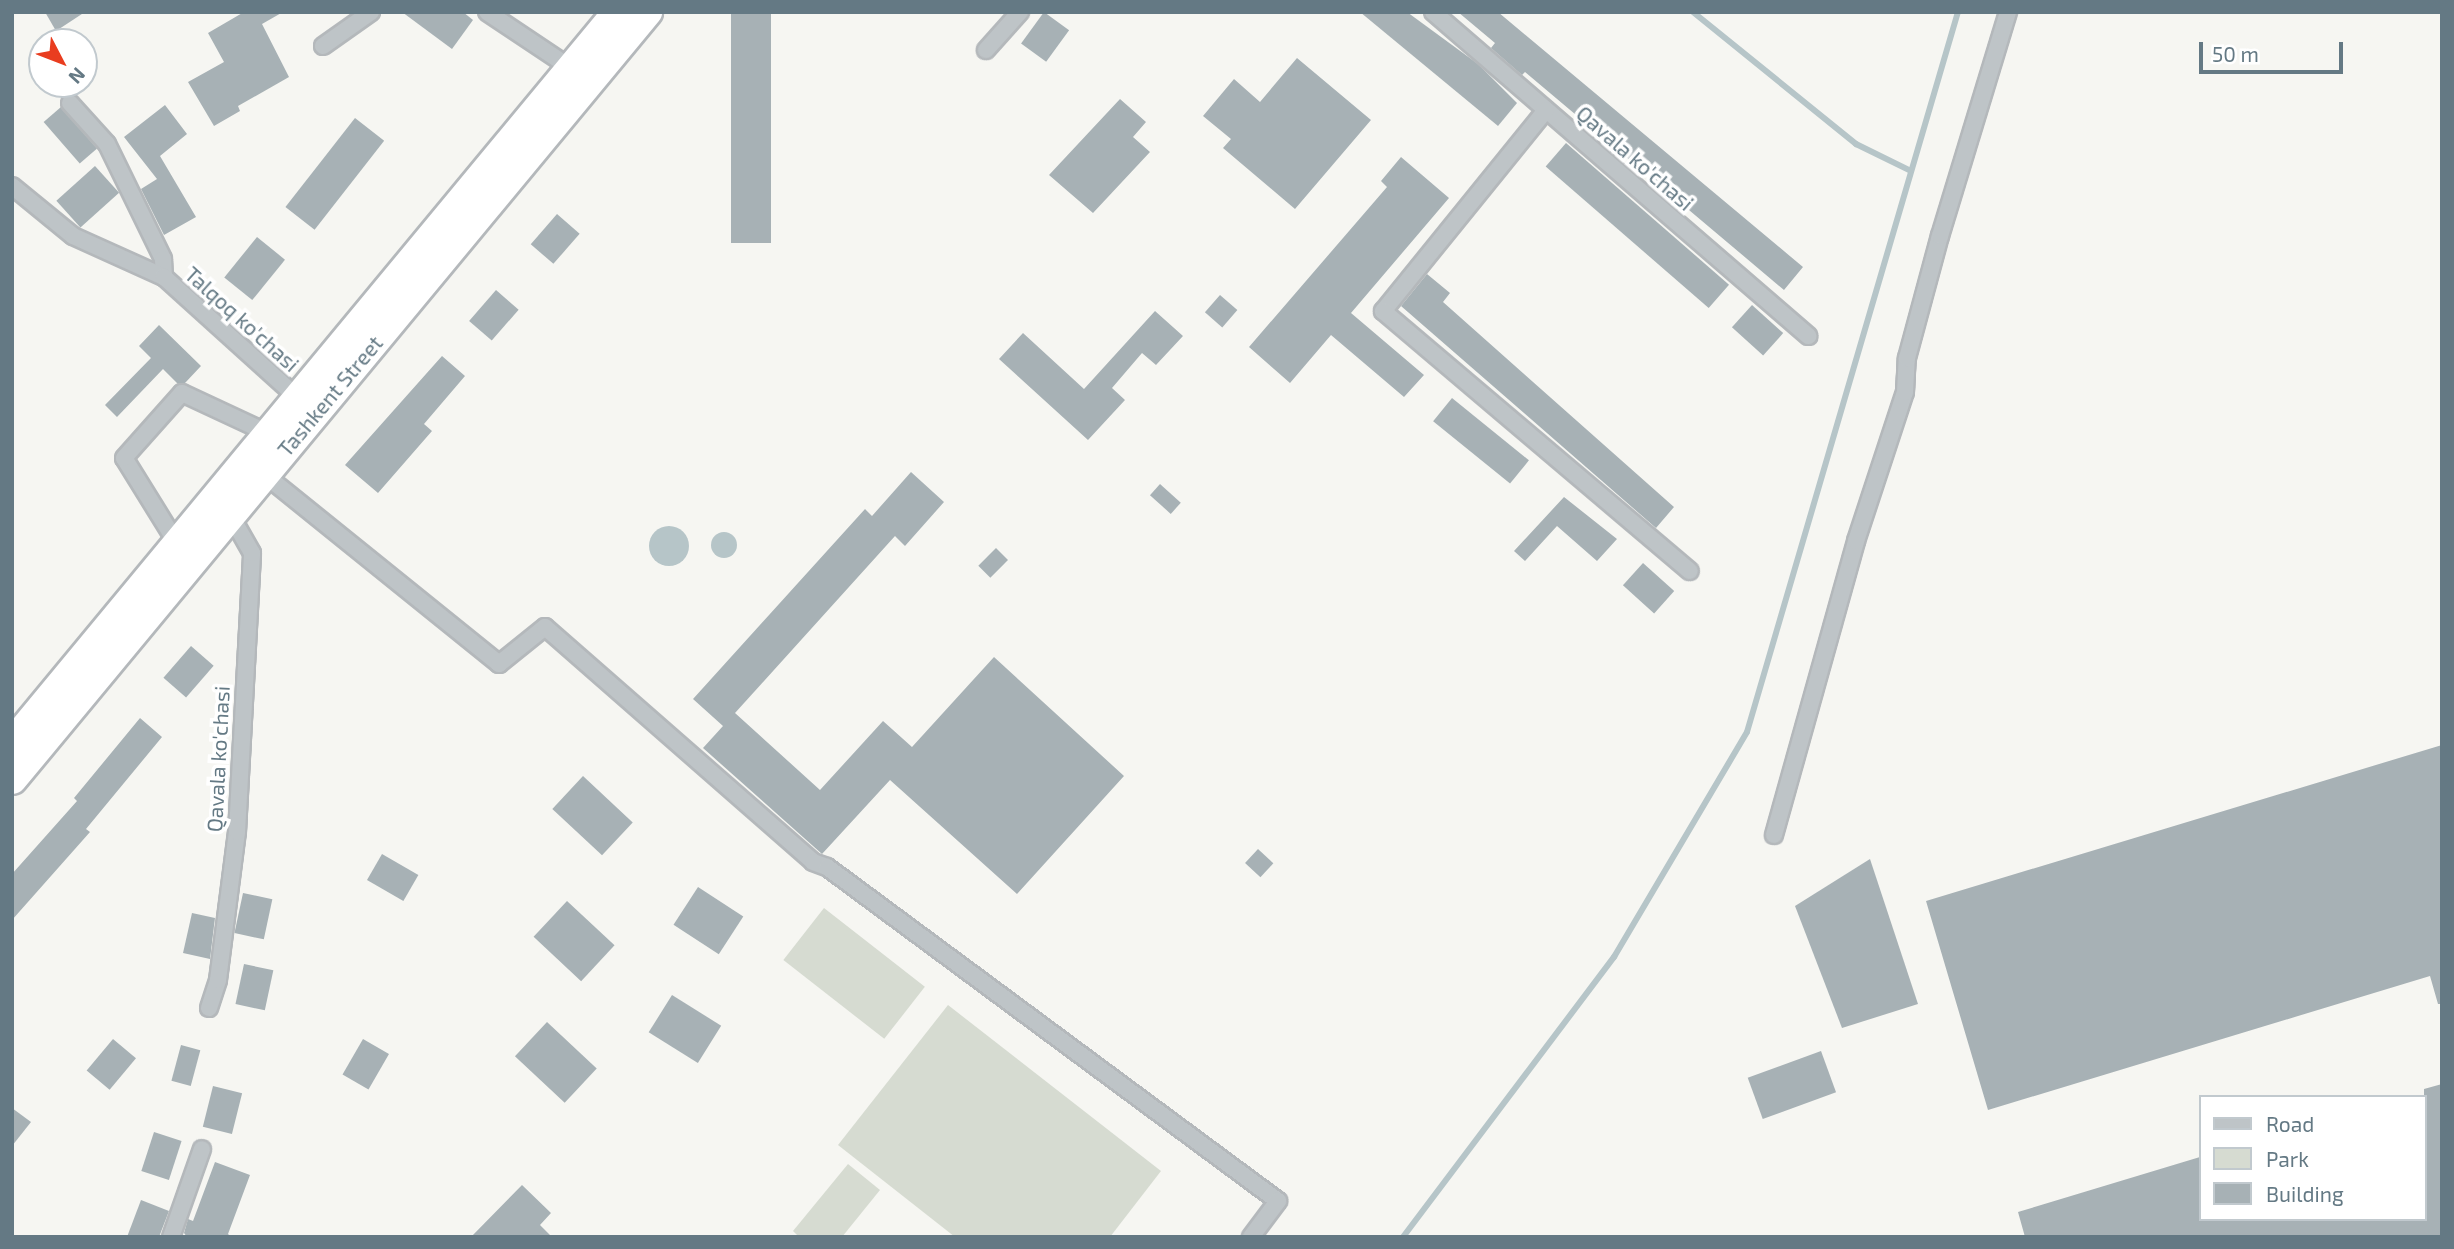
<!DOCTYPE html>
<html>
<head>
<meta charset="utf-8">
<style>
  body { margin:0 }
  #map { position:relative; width:2454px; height:1249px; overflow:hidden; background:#f6f6f2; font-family:"Exo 2",sans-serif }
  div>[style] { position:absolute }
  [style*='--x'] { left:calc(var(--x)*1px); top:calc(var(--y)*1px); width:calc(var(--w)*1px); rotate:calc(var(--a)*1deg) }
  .green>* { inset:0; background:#d6dbd1; transform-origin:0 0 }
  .water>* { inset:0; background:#b6c5c8 }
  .round { border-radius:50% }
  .stream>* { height:6px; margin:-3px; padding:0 3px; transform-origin:3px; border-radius:3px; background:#b6c5c8 }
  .building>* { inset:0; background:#a7b1b5; transform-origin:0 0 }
  .roads { filter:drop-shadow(2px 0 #b4b8bb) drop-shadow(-2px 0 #b4b8bb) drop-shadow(0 2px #b4b8bb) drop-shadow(0 -2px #b4b8bb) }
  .street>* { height:16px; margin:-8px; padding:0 8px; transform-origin:8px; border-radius:8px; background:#bec4c7 }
  .highway>* { height:30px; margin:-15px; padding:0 15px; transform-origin:15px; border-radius:15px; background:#fff }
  span { translate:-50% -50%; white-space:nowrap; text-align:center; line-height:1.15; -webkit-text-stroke:7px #fff; paint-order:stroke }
  .street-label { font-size:21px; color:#647984 }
  .frame { position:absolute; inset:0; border:14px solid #647984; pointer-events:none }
  .legend { position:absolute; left:2199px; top:1095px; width:228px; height:126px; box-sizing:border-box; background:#fff; border:2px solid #c1c9ce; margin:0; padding:9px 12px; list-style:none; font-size:21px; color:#647984 }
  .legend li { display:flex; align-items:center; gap:14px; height:35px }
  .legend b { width:35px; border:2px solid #c1c9ce }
  .north { position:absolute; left:28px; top:28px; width:70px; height:70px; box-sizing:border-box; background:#fff; border:2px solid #c1c9ce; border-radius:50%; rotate:132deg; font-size:19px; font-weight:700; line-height:28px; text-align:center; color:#647984 }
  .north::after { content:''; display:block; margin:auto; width:24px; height:32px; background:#e93d1f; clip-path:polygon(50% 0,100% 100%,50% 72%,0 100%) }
  .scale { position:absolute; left:2199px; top:42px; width:144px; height:32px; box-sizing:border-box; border:4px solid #647984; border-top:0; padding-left:9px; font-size:21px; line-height:24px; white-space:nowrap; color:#647984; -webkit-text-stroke:5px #fff; paint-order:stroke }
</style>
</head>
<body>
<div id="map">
  <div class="green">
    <div style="left:824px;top:908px;width:128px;height:66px;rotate:38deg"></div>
    <div style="clip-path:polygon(948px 1005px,1161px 1171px,1110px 1237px,955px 1237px,838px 1145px)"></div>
    <div style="clip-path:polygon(848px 1164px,880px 1190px,842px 1237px,799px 1237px,793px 1231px)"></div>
  </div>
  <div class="water">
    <div class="round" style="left:649px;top:526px;width:40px;height:40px"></div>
    <div class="round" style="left:711px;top:532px;width:26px;height:26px"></div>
  </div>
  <div class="stream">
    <div style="--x:1693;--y:12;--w:210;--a:39"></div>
    <div style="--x:1856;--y:144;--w:61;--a:26.1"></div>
    <div style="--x:1403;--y:1237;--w:351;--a:-53"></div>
    <div style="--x:1614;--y:957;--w:261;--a:-59.4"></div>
    <div style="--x:1747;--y:732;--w:750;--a:-73.67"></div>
  </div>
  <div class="building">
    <div style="clip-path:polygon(45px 12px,85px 12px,56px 31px)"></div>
    <div style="clip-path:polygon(244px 12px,283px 12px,262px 24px,289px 77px,238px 106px,240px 111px,214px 126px,188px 82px,224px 62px,208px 33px)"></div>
    <div style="clip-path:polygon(402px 12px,463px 12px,473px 20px,452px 49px)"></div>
    <div style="left:731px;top:12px;width:40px;height:231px"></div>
    <div style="left:1044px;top:12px;width:31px;height:39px;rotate:36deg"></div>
    <div style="clip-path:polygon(1360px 12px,1407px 12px,1478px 64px,1517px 103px,1498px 126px)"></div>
    <div style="clip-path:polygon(1458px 12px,1498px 12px,1803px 267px,1784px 290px,1525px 72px,1522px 75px,1491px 48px,1495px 43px)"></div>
    <div style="clip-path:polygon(1297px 58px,1371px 120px,1295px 209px,1223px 148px,1231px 139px,1203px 116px,1234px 79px,1260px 102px)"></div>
    <div style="clip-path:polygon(1120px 99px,1146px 122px,1133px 137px,1150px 152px,1093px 213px,1049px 175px)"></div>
    <div style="clip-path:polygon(165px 105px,187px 134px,160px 156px,196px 217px,164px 235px,141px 189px,157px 179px,124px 137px)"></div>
    <div style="left:61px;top:107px;width:55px;height:23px;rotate:49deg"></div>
    <div style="left:355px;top:118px;width:37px;height:113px;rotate:38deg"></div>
    <div style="left:1566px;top:143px;width:216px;height:31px;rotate:41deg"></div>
    <div style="clip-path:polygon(1401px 157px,1449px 198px,1351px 313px,1424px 375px,1404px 397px,1331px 335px,1290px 383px,1249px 347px,1387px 187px,1381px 181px)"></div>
    <div style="left:95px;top:166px;width:36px;height:52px;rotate:48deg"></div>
    <div style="left:557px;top:214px;width:30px;height:40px;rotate:41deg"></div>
    <div style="left:257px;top:237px;width:36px;height:52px;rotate:39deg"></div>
    <div style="clip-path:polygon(1427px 274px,1450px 293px,1443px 302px,1674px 507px,1656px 528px,1401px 306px)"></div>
    <div style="left:496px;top:290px;width:30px;height:41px;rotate:41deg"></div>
    <div style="left:1220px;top:295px;width:23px;height:23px;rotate:41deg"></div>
    <div style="left:1752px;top:305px;width:42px;height:30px;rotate:42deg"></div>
    <div style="clip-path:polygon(1155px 311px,1183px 336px,1156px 365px,1142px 353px,1112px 388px,1125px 400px,1088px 440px,999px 359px,1023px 333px,1084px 389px)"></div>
    <div style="clip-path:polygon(159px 325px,201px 366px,185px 383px,178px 384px,163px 369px,117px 417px,105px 405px,151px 358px,139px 346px)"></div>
    <div style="clip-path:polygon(442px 356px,465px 376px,424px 424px,432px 431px,378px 493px,345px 465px)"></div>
    <div style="left:1452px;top:398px;width:99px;height:30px;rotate:39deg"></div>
    <div style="clip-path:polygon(911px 472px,944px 502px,905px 546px,895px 536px,735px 713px,820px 790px,883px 721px,912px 747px,994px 657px,1124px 776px,1017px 894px,890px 780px,822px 854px,703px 748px,723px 726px,693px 699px,865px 509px,872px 516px)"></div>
    <div style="left:1160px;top:484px;width:28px;height:15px;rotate:42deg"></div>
    <div style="clip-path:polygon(1564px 497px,1617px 539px,1597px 561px,1557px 526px,1525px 561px,1514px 551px)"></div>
    <div style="left:996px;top:548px;width:17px;height:25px;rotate:45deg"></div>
    <div style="left:1643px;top:563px;width:42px;height:30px;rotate:42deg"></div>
    <div style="left:191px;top:646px;width:30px;height:42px;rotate:41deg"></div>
    <div style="clip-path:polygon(140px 718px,162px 737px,86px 829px,90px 832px,12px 920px,12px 874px,77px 801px,74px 798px)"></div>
    <div style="clip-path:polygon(2442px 745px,2442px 1004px,2438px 1004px,2430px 976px,1988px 1110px,1926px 901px)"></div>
    <div style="left:583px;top:776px;width:68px;height:45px;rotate:43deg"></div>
    <div style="left:1258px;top:849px;width:21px;height:19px;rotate:43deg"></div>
    <div style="left:382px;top:854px;width:42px;height:30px;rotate:30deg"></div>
    <div style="clip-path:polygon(1870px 859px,1918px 1004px,1842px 1028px,1795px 906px)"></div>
    <div style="left:698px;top:887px;width:54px;height:45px;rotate:33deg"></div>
    <div style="left:243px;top:893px;width:30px;height:41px;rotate:12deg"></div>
    <div style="left:567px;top:901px;width:65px;height:49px;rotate:43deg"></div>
    <div style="clip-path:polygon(192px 913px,215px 918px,210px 959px,183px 953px)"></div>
    <div style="left:244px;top:964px;width:30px;height:41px;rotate:12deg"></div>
    <div style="left:672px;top:995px;width:58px;height:44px;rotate:32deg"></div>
    <div style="left:547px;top:1022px;width:68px;height:47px;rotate:43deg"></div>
    <div style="left:113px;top:1039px;width:30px;height:41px;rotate:40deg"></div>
    <div style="left:363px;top:1039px;width:30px;height:41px;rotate:30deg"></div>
    <div style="left:181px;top:1045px;width:20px;height:37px;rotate:15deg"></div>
    <div style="left:1821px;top:1051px;width:44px;height:78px;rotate:70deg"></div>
    <div style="clip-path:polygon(2442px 1084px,2442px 1237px,2025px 1237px,2018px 1212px,2200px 1157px,2200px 1219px,2424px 1219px,2424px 1089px)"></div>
    <div style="left:213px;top:1086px;width:30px;height:42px;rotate:14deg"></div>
    <div style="clip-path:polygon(12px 1108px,31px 1122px,12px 1146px)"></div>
    <div style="left:154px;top:1132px;width:29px;height:41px;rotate:18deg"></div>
    <div style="clip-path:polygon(215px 1162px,250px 1175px,228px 1234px,231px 1237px,187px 1237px,184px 1233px,188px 1219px,193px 1221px)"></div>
    <div style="clip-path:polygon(522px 1185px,551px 1213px,540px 1225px,552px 1237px,471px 1237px)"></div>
    <div style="clip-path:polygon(141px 1200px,169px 1211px,159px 1237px,127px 1237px)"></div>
  </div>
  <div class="roads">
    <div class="street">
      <div style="--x:487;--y:12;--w:101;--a:33.7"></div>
      <div style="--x:1433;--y:12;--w:496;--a:40.8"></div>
      <div style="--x:323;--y:46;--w:59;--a:-35.3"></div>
      <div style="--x:986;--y:50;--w:51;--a:-48.2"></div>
      <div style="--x:70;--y:103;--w:55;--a:47.9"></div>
      <div style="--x:107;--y:144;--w:128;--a:64"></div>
      <div style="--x:163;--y:259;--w:18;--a:87"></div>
      <div style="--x:1546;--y:110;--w:259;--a:129"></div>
      <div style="--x:1383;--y:311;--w:402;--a:40.3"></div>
      <div style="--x:12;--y:186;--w:79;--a:39.3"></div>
      <div style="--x:73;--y:236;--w:100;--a:24.3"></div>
      <div style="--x:164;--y:277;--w:182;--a:42.1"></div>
      <div style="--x:265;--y:475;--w:301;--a:38.9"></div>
      <div style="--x:499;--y:664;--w:59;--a:-38.8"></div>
      <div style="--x:545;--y:627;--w:356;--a:41.2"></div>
      <div style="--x:813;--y:862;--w:15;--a:20"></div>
      <div style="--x:827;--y:867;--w:561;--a:36.52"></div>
      <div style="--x:1278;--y:1201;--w:45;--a:126.9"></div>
      <div style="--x:178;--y:545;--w:102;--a:-121.8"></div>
      <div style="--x:124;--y:458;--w:87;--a:-48.3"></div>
      <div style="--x:182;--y:393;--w:97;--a:25"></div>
      <div style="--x:1774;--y:835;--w:305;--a:-74.4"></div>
      <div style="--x:1856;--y:541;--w:157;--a:-71.8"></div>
      <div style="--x:1905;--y:392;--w:34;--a:-87"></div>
      <div style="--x:1907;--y:358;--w:126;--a:-74.9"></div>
      <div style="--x:1940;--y:236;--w:234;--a:-73.1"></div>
      <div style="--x:209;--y:1008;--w:29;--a:-72"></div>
      <div style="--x:218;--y:980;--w:149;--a:-82.7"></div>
      <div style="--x:237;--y:832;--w:279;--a:-86.9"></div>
      <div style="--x:252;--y:553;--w:43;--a:-119.6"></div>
      <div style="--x:171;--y:1237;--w:93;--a:-70.6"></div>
    </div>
    <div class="highway">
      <div style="--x:12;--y:744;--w:950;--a:-50.38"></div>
      <div style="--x:12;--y:779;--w:996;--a:-50.38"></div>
    </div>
  </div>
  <div class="street-label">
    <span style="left:1635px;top:158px;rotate:41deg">Qavala ko'chasi</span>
    <span style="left:242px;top:319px;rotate:42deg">Talqoq ko'chasi</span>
    <span style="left:330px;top:396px;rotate:-50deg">Tashkent Street</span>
    <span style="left:218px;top:759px;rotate:-87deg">Qavala ko'chasi</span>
  </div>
  <div class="frame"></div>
  <ul class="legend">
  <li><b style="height:9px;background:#bec4c7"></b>Road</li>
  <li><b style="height:19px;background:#d6dbd1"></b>Park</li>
  <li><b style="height:19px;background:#a7b1b5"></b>Building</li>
  </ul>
  <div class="north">N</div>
  <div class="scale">50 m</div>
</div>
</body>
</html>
